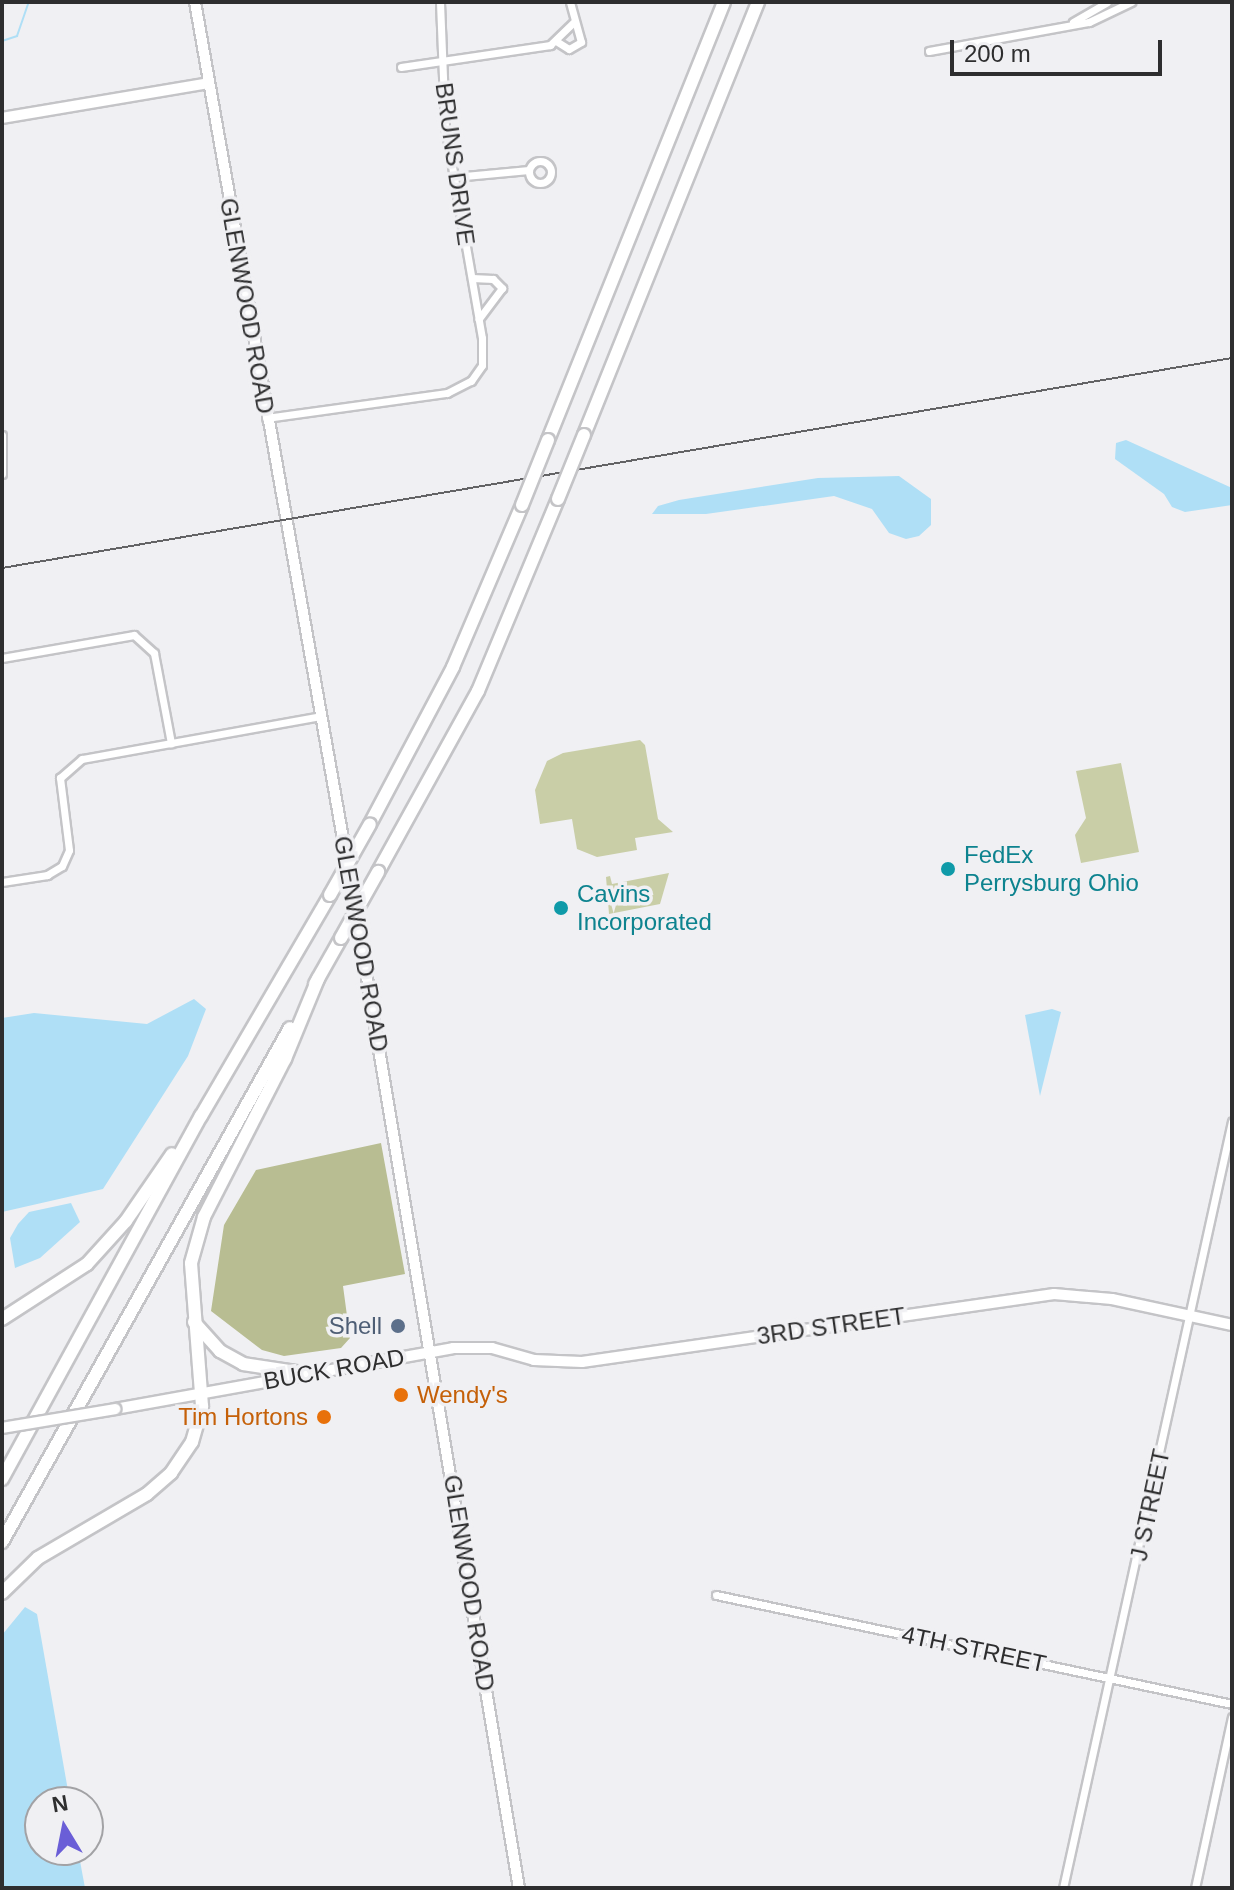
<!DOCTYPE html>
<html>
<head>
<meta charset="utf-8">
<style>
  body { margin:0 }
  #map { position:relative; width:1234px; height:1890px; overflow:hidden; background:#f0f0f3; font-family:Helvetica,sans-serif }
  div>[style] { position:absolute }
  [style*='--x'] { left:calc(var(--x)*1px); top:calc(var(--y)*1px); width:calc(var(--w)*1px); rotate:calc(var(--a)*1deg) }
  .green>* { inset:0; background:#c9cea7 }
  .forest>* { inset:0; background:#b8bd92 }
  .water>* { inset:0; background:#afdff6 }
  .stream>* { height:2px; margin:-1px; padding:0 1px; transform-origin:1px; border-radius:1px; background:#afdff6 }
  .roads { filter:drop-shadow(2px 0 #c4c4c7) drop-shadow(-2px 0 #c4c4c7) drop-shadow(0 2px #c4c4c7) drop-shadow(0 -2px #c4c4c7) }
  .street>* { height:7px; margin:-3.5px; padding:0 3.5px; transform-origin:3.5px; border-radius:3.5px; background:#fff }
  .street>.ring { margin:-3.5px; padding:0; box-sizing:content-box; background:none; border:7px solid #fff; border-radius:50% }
  .secondary>* { height:10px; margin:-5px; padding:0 5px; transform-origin:5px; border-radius:5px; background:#fff }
  .highway>* { height:12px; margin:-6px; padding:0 6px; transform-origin:6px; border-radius:6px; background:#fff }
  .rail>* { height:2px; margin:-1px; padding:0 1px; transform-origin:1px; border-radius:1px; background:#636365 }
  .bridges { filter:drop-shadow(2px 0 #c4c4c7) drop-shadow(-2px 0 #c4c4c7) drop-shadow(0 2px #c4c4c7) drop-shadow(0 -2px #c4c4c7) }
  .secondary-bridge>* { height:10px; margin:-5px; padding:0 5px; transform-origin:5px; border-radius:5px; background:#fff }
  .highway-bridge>* { height:12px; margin:-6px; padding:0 6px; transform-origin:6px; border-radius:6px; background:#fff }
  .dots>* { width:22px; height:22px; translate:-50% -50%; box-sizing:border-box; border:4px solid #f0f0f3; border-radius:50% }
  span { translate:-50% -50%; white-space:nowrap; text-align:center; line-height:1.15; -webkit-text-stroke:7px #f0f0f3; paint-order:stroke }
  .street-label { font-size:24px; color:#2e2e2f }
  .culture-label { font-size:24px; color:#0d838f }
  .left { translate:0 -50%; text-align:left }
  .service-label { font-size:24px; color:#4e5e75 }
  .right { translate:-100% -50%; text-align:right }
  .food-label { font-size:24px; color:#c56008 }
  .frame { position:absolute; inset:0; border:4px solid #2e2e2f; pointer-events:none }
  .north { position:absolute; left:24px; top:1786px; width:80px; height:80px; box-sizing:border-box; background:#f0f0f3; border:2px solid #a2a2a5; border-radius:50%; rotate:350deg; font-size:22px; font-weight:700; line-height:32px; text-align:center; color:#2e2e2f }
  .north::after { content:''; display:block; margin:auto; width:28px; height:36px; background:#6a5ed7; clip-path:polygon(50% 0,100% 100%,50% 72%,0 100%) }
  .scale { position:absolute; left:950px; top:40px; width:212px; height:36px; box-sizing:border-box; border:4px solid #2e2e2f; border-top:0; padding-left:10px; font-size:24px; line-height:28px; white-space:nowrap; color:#2e2e2f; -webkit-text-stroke:6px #f0f0f3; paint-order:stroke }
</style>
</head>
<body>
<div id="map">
  <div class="green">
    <div style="clip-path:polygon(640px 740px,645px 745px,658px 819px,673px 832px,635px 838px,637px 850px,597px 857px,577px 849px,572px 819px,540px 824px,535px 790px,547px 761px,563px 753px)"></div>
    <div style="clip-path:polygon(1121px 763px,1139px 852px,1081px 863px,1075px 835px,1086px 818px,1076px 771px)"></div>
    <div style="clip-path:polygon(669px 873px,660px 904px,609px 914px,606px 877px,610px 876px,612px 884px)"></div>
  </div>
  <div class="forest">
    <div style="clip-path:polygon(381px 1143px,405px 1274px,343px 1286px,350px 1338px,341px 1348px,284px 1356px,262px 1350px,211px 1311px,224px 1225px,256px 1170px)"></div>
  </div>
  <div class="water">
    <div style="clip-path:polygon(1126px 440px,1232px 488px,1232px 505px,1185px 512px,1172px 507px,1164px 494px,1115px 459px,1116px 443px)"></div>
    <div style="clip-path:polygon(899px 476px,931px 499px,931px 525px,919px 536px,906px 539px,889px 533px,872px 509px,834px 496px,706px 514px,652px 514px,658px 506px,679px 500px,818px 478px)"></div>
    <div style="clip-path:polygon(194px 999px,206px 1009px,188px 1056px,103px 1189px,2px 1212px,2px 1018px,34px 1013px,147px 1024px)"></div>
    <div style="clip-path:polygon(1052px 1009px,1061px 1012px,1040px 1096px,1025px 1015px)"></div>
    <div style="clip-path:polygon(71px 1203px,80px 1222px,40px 1258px,15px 1268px,10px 1238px,18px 1224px,29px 1212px)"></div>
    <div style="clip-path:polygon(25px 1607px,37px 1614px,70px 1802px,40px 1802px,40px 1850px,78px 1850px,85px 1888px,2px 1888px,2px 1635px)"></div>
  </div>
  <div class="stream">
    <div style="--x:2;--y:41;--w:16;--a:-18"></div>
    <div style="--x:17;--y:36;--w:36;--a:-71"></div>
  </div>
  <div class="roads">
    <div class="street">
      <div style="--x:1073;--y:22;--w:39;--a:-30"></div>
      <div style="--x:556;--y:41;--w:15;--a:32"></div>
      <div style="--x:569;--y:49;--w:14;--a:-30"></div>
      <div style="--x:581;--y:42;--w:41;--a:-105.4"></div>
      <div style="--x:929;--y:51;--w:163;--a:-10.3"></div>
      <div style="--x:1089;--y:22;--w:47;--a:-25.5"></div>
      <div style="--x:401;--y:67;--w:151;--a:-8.4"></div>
      <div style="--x:550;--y:45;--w:32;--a:-44"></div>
      <div class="ring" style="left:529px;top:161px;width:15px;height:15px"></div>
      <div style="--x:454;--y:177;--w:75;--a:-5.3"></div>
      <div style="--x:472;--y:278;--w:21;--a:3"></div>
      <div style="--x:493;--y:279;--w:13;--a:45"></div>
      <div style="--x:502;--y:288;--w:39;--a:127"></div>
      <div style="--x:266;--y:418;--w:183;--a:-7.9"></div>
      <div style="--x:447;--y:393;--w:27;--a:-27"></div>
      <div style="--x:471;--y:381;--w:19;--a:-55"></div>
      <div style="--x:482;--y:365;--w:27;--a:-90"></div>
      <div style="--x:482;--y:338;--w:214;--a:-99.9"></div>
      <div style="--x:445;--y:127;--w:125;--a:-92.3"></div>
      <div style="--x:2;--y:435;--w:39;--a:90"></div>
      <div style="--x:2;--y:658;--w:134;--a:-9.9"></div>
      <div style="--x:134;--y:635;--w:27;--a:42"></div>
      <div style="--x:154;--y:653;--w:92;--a:79.3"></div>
      <div style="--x:2;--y:882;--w:46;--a:-8.8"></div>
      <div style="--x:47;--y:875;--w:17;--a:-31"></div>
      <div style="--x:62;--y:866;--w:17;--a:-66"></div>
      <div style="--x:69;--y:850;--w:73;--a:-97.1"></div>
      <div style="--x:60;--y:778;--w:29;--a:-41"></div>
      <div style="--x:82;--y:759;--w:243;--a:-10.2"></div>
      <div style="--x:716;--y:1595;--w:527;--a:11.93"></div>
      <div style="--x:1063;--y:1888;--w:785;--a:-77.57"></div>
      <div style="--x:1195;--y:1888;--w:175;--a:-77.8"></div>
    </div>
    <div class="secondary">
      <div style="--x:195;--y:2;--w:924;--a:79.97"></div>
      <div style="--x:356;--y:912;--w:990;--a:80.52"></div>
      <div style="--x:2;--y:118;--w:209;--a:-9.6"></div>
      <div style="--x:115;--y:1409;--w:343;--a:-10.2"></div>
      <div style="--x:453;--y:1348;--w:39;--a:0"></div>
      <div style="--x:492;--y:1348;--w:44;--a:15.9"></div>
      <div style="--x:534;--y:1360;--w:48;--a:2.4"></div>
      <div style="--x:582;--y:1362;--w:477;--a:-8.2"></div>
      <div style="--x:1054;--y:1294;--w:58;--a:4.9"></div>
      <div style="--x:1112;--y:1299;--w:123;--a:12.2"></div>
    </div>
    <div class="highway">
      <div style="--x:584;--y:435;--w:467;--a:-68.1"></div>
      <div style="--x:548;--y:440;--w:472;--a:-68.1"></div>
      <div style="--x:370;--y:824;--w:178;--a:-62.1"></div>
      <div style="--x:453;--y:667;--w:176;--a:-66.9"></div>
      <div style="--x:378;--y:872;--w:207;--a:-61.1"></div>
      <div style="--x:478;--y:691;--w:208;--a:-67.4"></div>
      <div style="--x:315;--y:984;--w:53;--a:-60.5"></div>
      <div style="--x:2;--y:1319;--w:101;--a:-32.9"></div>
      <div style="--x:87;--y:1264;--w:58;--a:-47.8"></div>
      <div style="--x:126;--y:1221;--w:81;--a:-55.5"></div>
      <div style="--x:194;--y:1322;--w:39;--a:48"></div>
      <div style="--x:220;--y:1351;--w:26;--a:29"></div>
      <div style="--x:243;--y:1364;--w:67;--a:8.6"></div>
      <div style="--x:2;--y:1479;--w:414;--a:-61.3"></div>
      <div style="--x:201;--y:1116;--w:256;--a:-59.7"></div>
      <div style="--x:2;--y:1542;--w:589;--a:-60.74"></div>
      <div style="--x:2;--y:1593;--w:50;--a:-44.2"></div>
      <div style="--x:38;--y:1558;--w:126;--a:-30.4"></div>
      <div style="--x:147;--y:1494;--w:32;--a:-41"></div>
      <div style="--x:171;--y:1473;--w:37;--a:-56"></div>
      <div style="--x:192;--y:1442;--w:37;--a:-74"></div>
      <div style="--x:202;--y:1406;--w:143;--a:-94.4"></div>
      <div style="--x:191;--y:1263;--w:48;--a:-74.2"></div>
      <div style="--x:204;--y:1217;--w:178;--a:-62.9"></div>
      <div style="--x:285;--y:1059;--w:87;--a:-67.6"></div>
    </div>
  </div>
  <div class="rail">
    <div style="--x:2;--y:568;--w:1248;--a:-9.69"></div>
  </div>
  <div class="bridges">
    <div class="secondary-bridge">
      <div style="--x:2;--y:1428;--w:115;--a:-9.5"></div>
    </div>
    <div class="highway-bridge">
      <div style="--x:558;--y:499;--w:69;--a:-67.9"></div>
      <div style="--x:522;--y:505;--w:70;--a:-68.2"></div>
      <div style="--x:330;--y:895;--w:81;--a:-60.6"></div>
      <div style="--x:341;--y:938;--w:76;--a:-60.7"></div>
    </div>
  </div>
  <div class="dots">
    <div style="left:948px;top:869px;background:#0f9aa8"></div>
    <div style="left:561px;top:908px;background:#0f9aa8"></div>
    <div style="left:398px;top:1326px;background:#5c6f8a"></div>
    <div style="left:401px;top:1395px;background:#e8710a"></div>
    <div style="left:324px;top:1417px;background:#e8710a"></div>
  </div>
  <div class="street-label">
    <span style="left:455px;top:164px;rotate:82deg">BRUNS DRIVE</span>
    <span style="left:247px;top:306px;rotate:80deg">GLENWOOD ROAD</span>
    <span style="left:361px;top:944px;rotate:80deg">GLENWOOD ROAD</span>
    <span style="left:831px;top:1326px;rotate:-8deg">3RD STREET</span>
    <span style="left:334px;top:1369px;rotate:-10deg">BUCK ROAD</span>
    <span style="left:1150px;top:1505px;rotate:-78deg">J STREET</span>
    <span style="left:469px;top:1583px;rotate:81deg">GLENWOOD ROAD</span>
    <span style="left:974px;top:1649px;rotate:12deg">4TH STREET</span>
  </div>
  <div class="culture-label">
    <span class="left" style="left:964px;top:869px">FedEx<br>Perrysburg Ohio</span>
    <span class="left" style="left:577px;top:908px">Cavins<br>Incorporated</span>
  </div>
  <div class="service-label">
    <span class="right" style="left:382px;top:1326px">Shell</span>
  </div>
  <div class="food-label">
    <span class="left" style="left:417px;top:1395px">Wendy's</span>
    <span class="right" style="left:308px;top:1417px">Tim Hortons</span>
  </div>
  <div class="frame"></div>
  <div class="north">N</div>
  <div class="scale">200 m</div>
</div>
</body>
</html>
